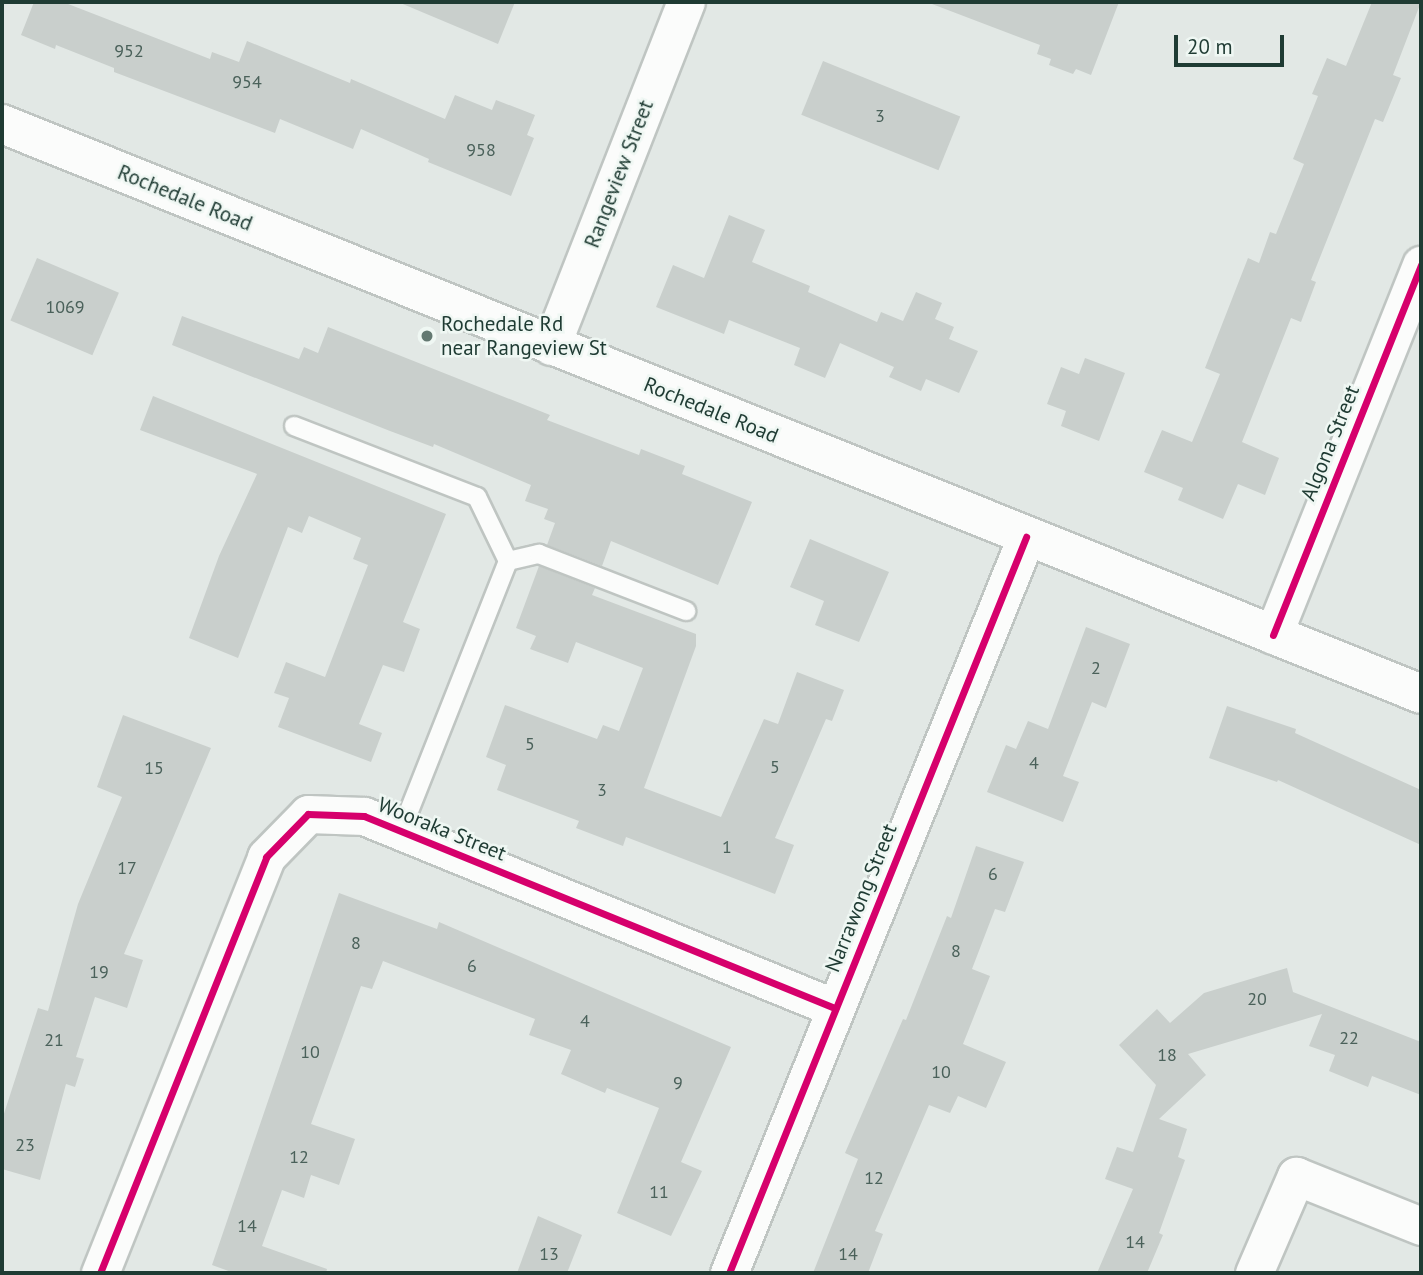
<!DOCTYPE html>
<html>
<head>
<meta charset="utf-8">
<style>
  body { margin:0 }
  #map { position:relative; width:1423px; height:1275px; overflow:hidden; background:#e2e8e5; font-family:"PT Sans",sans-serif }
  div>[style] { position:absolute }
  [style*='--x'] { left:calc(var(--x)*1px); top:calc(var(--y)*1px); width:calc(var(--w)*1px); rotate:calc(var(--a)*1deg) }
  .building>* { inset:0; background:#c9cfcc; transform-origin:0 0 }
  .roads { filter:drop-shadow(2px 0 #bfc5c2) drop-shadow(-2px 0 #bfc5c2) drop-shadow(0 2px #bfc5c2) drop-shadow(0 -2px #bfc5c2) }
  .lane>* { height:18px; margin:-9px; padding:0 9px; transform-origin:9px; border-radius:9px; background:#fbfcfb }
  .street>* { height:37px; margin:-18.5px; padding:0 18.5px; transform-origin:18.5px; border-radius:18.5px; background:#fbfcfb }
  .secondary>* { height:38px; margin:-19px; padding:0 19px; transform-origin:19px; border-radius:19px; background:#fbfcfb }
  .cycleway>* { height:7px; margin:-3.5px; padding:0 3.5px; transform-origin:3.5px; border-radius:3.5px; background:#d6006c }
  .dots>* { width:19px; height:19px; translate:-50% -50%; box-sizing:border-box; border:4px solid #eff7f3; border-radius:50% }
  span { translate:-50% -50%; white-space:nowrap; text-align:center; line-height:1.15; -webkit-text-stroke:5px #eff7f3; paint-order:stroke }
  .number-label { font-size:18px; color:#4a615a }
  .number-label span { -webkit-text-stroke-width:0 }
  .street-label { font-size:21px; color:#1f3b33 }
  .poi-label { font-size:21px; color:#1f3b33 }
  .left { translate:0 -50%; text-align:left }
  .frame { position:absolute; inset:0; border:4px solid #1f3b33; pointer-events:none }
  .scale { position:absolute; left:1174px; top:35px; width:110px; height:32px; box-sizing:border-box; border:4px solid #1f3b33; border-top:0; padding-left:9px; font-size:21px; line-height:24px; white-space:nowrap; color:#1f3b33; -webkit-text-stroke:5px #eff7f3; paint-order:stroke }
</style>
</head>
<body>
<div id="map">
  <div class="building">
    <div style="clip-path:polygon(34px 2px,63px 2px,210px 59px,212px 52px,239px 62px,247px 41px,350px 83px,351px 79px,445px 119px,455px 95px,492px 110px,496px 100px,535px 115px,527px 135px,534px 138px,511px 196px,428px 162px,429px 159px,361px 129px,353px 149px,280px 119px,275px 133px,114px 72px,114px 68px,56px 45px,55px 49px,21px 35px)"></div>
    <div style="clip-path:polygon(398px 2px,515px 2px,498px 44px)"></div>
    <div style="clip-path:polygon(933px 2px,1119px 2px,1091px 75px,1076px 69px,1073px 74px,1049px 65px,1051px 59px,1037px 54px,1040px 45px,932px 4px)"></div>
    <div style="clip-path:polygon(1372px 2px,1421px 2px,1393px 75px,1401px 78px,1383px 122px,1375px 119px,1311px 280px,1316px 282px,1301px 322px,1291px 318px,1242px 442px,1279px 458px,1265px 495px,1238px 484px,1223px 519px,1178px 500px,1183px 488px,1144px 472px,1162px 430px,1192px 442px,1220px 374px,1205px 368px,1248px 258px,1259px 263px,1270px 232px,1276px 234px,1304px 164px,1293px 159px,1318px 96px,1312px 94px,1327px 58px,1346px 66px)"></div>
    <div style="left:823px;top:61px;width:148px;height:58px;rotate:22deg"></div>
    <div style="clip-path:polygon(729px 215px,765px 230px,752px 262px,810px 286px,808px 292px,877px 322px,881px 312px,903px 321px,916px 292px,942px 303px,935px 319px,954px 327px,949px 339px,978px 351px,959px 393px,926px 379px,921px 391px,889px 377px,894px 367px,840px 343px,825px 378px,794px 365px,800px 348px,729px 320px,724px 334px,656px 307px,673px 265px,704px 278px)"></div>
    <div style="left:37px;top:258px;width:89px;height:68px;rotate:23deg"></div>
    <div style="clip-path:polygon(182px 316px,299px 359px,304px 347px,318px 353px,328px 327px,550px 415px,547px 420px,639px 455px,641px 449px,685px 466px,682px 474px,752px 502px,718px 585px,611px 541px,602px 566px,547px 545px,555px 523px,544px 519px,548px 509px,525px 501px,531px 485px,434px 444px,433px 447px,390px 431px,172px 345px)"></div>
    <div style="clip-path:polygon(1085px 358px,1125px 373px,1099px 441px,1061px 426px,1066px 411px,1047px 404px,1061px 367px,1079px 374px)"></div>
    <div style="clip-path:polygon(153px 396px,446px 514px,403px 622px,420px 629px,404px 672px,383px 665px,359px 724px,382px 733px,371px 762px,278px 727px,289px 698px,274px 693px,286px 662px,325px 677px,368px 565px,353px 559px,361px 538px,309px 516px,302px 533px,288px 527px,238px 658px,189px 638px,219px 556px,257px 474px,140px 430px)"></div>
    <div style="clip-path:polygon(810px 539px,889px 572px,859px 642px,815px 625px,824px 601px,790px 587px)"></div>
    <div style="clip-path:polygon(539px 566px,595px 588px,592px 595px,696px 634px,696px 646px,644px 788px,721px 817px,764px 719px,778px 724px,797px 672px,844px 690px,832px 721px,826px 719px,775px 838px,794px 845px,775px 894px,626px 837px,623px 846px,576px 828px,579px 821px,497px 790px,506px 765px,486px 757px,505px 705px,597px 739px,603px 725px,619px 731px,643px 668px,576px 642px,568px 663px,530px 649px,536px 636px,516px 628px)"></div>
    <div style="clip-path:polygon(1086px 627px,1130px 644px,1106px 708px,1092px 702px,1063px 776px,1079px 782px,1063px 822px,987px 792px,1006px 745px,1016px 749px,1028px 721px,1048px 729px)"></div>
    <div style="clip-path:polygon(1227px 706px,1296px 729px,1295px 733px,1421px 790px,1421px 845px,1278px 780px,1277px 782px,1209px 758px)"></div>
    <div style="clip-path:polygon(123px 715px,211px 748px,124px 954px,143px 960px,127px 1008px,95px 997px,76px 1057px,84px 1059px,75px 1087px,66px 1084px,40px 1180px,2px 1169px,2px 1120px,38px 1008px,48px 1011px,78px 904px,122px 797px,97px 787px)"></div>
    <div style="clip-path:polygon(976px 846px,1024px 862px,1005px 912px,995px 909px,972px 969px,990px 976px,963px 1044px,1006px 1062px,986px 1108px,958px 1096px,950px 1113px,929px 1105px,875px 1231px,883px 1234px,868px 1273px,813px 1273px,858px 1159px,845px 1153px,903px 1019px,906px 1020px,947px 916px,951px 918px)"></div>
    <div style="clip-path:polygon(339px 893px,437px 929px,439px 922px,731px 1047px,681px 1162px,702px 1171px,671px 1236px,617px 1213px,659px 1108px,607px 1088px,605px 1093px,561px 1074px,571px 1050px,529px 1035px,535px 1019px,383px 961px,372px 989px,361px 986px,311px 1124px,355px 1139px,339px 1185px,311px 1175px,304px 1198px,282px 1190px,262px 1246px,327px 1269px,326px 1273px,234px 1273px,212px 1265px)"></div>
    <div style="clip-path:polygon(1287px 968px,1293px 992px,1421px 1042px,1421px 1095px,1372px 1076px,1368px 1087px,1329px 1071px,1335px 1055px,1309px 1046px,1322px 1014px,1188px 1054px,1206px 1075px,1159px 1119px,1187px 1129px,1178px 1157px,1185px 1160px,1159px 1233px,1163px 1235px,1147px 1273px,1097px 1273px,1133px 1189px,1105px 1179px,1117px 1147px,1133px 1152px,1156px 1085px,1119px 1045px,1157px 1009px,1170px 1023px,1204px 993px)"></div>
    <div style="clip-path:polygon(538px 1216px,582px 1235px,567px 1273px,517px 1273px)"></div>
  </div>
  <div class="roads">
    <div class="lane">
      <div style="--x:294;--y:426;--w:196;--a:21.2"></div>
      <div style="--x:477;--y:497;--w:71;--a:64.2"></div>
      <div style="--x:508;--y:561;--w:290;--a:111.6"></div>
      <div style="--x:508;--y:561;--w:32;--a:-13"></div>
      <div style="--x:539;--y:554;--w:158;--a:21.2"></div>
    </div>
    <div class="street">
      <div style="--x:551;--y:346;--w:370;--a:-68.6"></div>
      <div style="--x:1273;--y:635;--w:399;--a:-68.2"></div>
      <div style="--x:100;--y:1273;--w:448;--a:-68.2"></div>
      <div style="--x:266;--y:857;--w:60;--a:-45.7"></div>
      <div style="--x:308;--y:814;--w:56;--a:2"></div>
      <div style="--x:364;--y:816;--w:509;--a:22.18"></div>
      <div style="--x:729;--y:1273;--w:794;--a:-68.02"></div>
      <div style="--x:1254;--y:1273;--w:106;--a:-66.6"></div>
      <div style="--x:1296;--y:1176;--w:135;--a:21.8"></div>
    </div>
    <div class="secondary">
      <div style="--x:2;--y:124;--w:1529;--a:21.88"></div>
    </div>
  </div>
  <div class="cycleway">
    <div style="--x:1273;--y:635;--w:399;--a:-68.2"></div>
    <div style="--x:100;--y:1273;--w:448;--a:-68.2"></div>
    <div style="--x:266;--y:857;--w:60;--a:-45.7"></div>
    <div style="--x:308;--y:814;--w:56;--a:2"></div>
    <div style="--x:364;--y:816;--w:509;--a:22.18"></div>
    <div style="--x:729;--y:1273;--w:794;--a:-68.02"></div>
  </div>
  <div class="dots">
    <div style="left:427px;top:336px;background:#637871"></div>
  </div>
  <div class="number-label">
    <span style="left:129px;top:51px">952</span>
    <span style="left:247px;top:82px">954</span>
    <span style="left:880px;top:116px">3</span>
    <span style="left:481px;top:150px">958</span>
    <span style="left:65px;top:307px">1069</span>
    <span style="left:1096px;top:668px">2</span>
    <span style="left:530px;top:744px">5</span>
    <span style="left:1034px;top:763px">4</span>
    <span style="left:775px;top:767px">5</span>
    <span style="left:154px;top:768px">15</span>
    <span style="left:602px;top:790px">3</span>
    <span style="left:727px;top:847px">1</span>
    <span style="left:127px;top:868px">17</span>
    <span style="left:993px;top:874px">6</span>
    <span style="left:356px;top:943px">8</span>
    <span style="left:956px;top:951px">8</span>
    <span style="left:472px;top:966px">6</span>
    <span style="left:99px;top:972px">19</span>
    <span style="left:1257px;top:999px">20</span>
    <span style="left:585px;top:1021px">4</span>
    <span style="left:1349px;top:1038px">22</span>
    <span style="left:54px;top:1040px">21</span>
    <span style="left:310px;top:1052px">10</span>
    <span style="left:1167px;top:1055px">18</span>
    <span style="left:941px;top:1072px">10</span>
    <span style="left:678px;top:1083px">9</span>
    <span style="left:25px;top:1145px">23</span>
    <span style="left:299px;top:1157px">12</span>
    <span style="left:874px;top:1178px">12</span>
    <span style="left:659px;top:1192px">11</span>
    <span style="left:247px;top:1226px">14</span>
    <span style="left:1135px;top:1242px">14</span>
    <span style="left:549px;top:1254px">13</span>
    <span style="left:848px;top:1254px">14</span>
  </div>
  <div class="street-label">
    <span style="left:619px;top:174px;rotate:-69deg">Rangeview Street</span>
    <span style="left:185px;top:198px;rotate:22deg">Rochedale Road</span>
    <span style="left:711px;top:410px;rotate:22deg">Rochedale Road</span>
    <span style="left:1330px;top:443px;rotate:-68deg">Algona Street</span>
    <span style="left:442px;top:829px;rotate:22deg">Wooraka Street</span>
    <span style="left:861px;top:898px;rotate:-68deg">Narrawong Street</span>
  </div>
  <div class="poi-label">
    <span class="left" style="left:441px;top:336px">Rochedale Rd<br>near Rangeview St</span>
  </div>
  <div class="frame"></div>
  <div class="scale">20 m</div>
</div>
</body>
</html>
